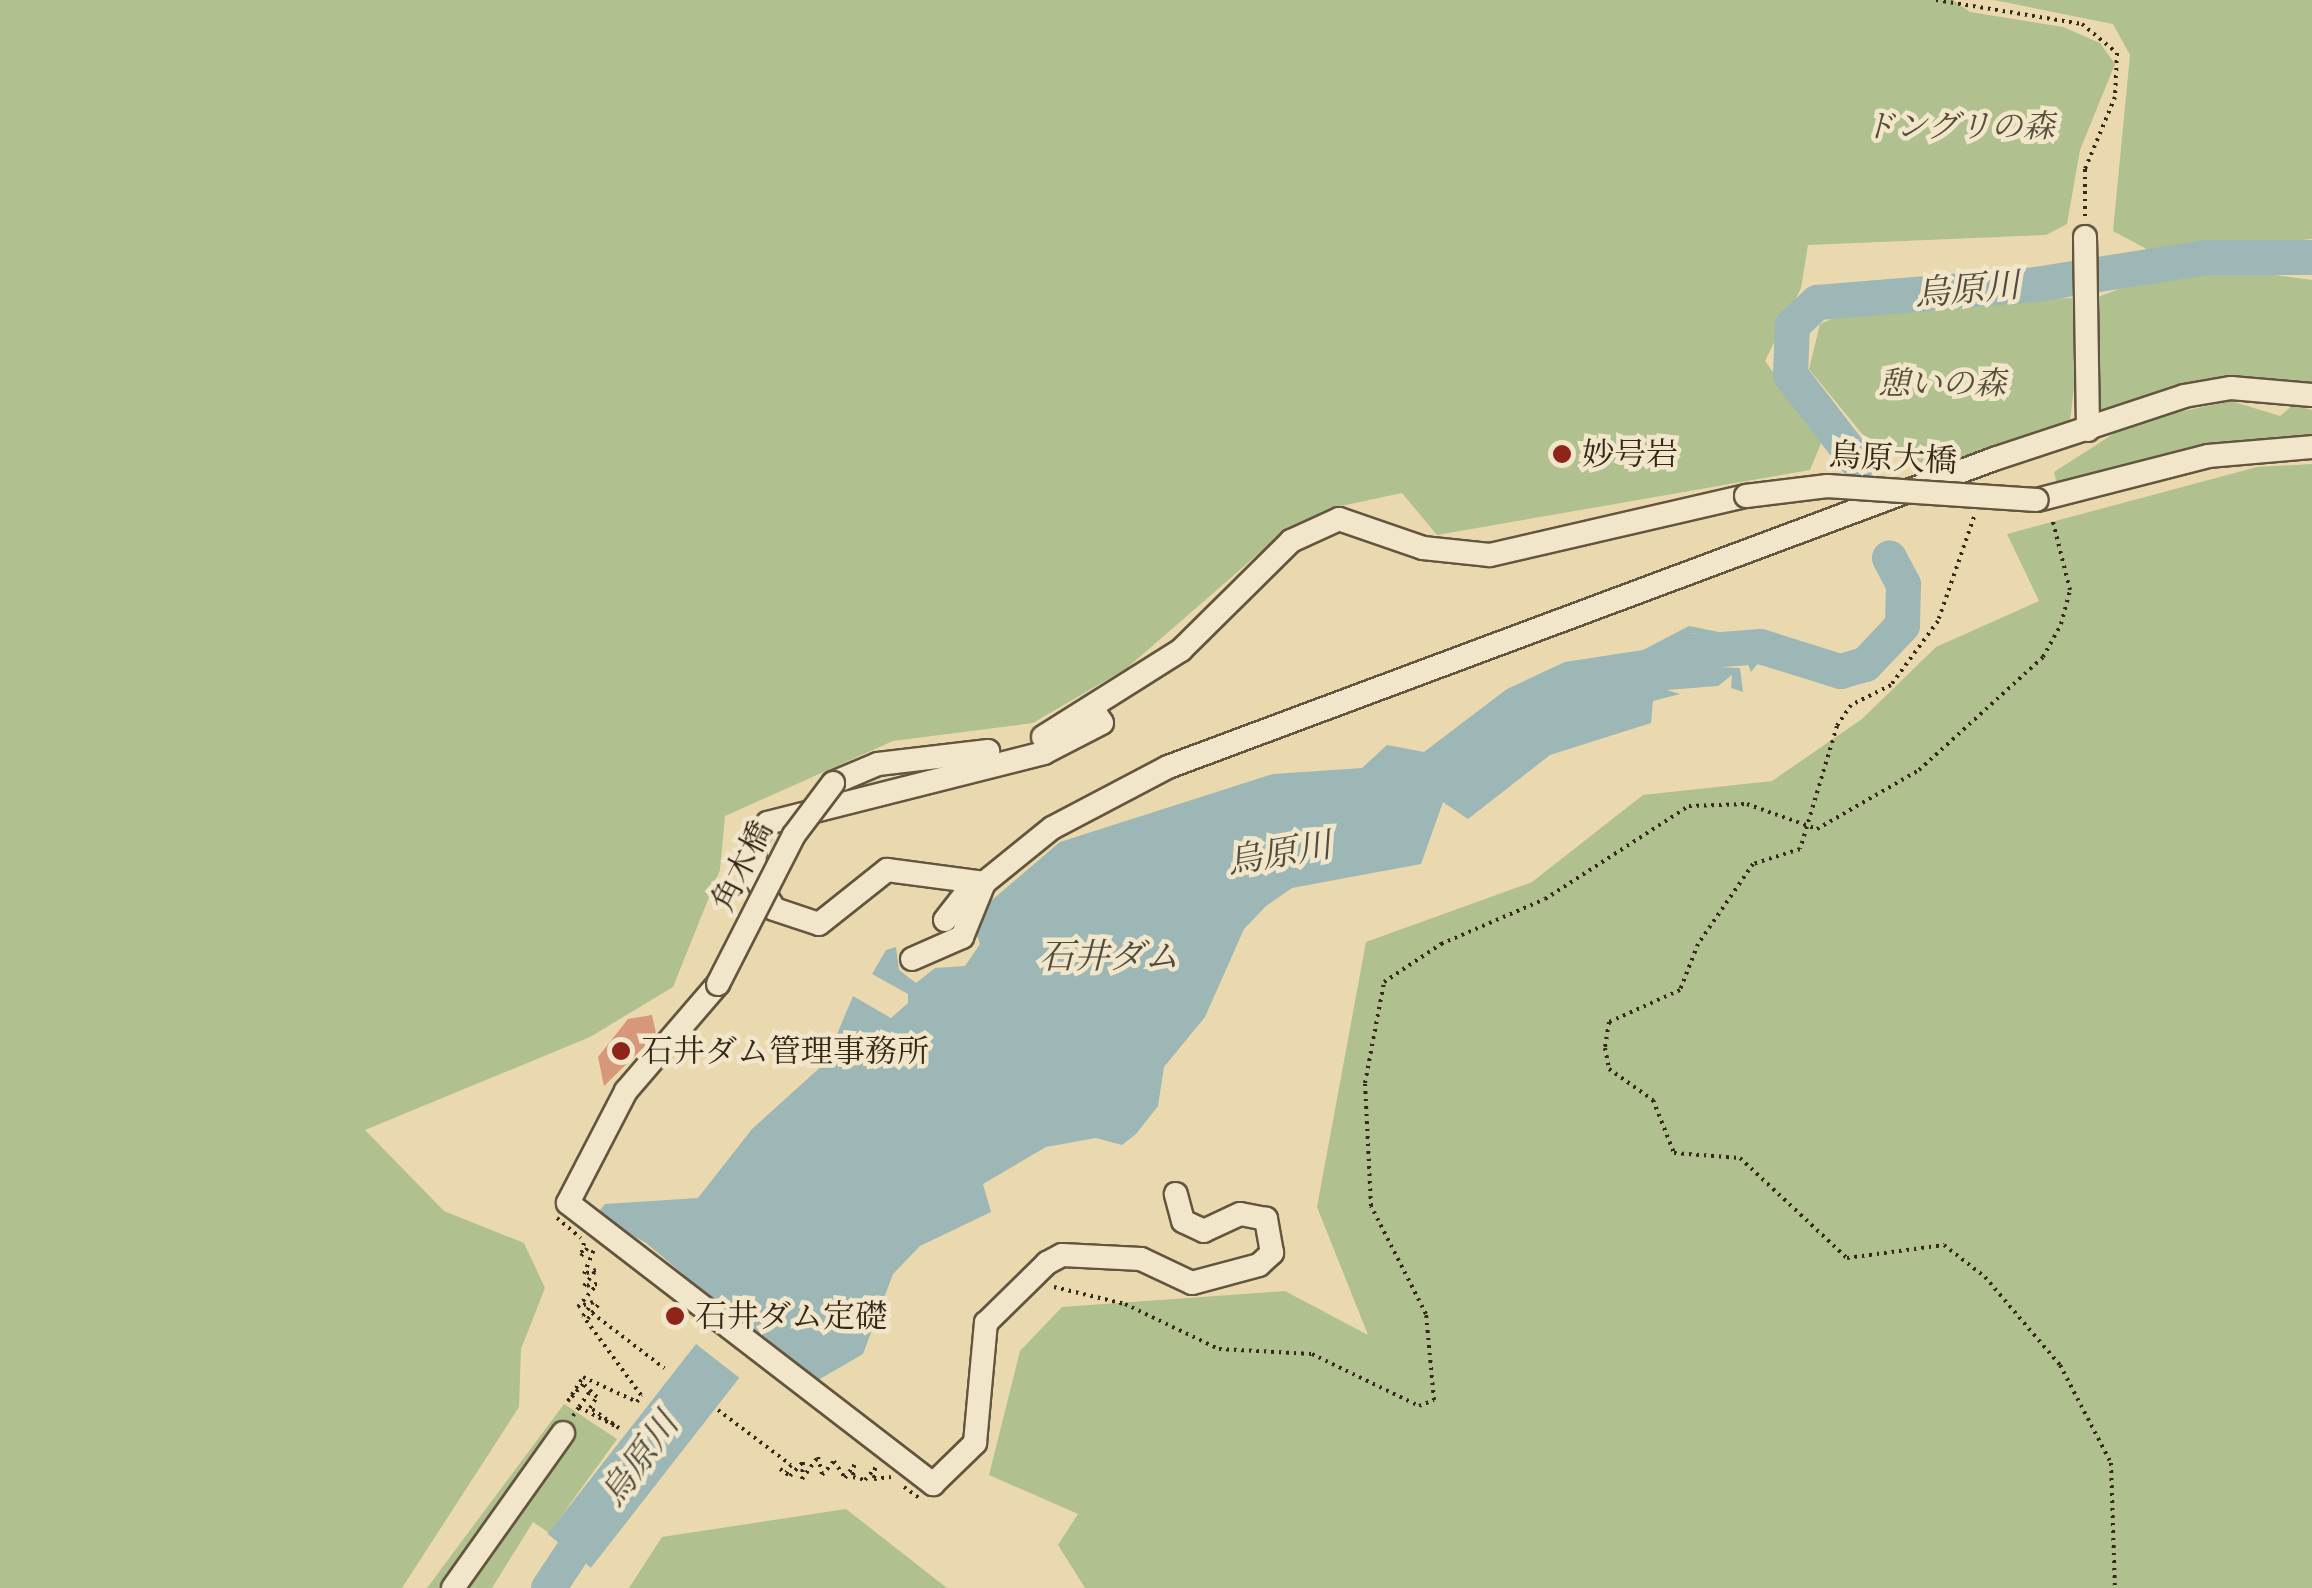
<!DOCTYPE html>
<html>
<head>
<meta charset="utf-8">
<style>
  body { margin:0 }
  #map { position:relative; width:2312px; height:1588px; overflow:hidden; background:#ead9ae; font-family:"Gentium Book Plus","Noto Serif JP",serif }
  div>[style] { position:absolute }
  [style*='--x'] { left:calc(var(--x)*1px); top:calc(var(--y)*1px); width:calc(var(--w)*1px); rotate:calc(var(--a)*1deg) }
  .green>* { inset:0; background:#b0c08f }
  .water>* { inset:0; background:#9cb7b5; transform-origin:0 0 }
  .river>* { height:35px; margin:-17.5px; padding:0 17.5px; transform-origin:17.5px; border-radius:17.5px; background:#9cb7b5 }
  .building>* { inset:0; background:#d7977a }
  .path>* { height:4px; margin-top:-2px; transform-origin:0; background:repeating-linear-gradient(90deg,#362919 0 2.5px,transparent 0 7.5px) }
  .roads { filter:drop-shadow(2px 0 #63553e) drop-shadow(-2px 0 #63553e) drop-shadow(0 2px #63553e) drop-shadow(0 -2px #63553e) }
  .minor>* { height:22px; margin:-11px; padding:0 11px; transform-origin:11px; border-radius:11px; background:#f1e6ca }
  .bridges { filter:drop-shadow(2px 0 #63553e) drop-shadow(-2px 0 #63553e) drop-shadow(0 2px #63553e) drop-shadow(0 -2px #63553e) }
  .minor-bridge>* { height:22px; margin:-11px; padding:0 11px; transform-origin:11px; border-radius:11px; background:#f1e6ca }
  .dots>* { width:28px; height:28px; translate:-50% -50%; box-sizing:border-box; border:5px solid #f1e6ca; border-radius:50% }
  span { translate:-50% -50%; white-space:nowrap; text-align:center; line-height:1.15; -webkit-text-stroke:9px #f1e6ca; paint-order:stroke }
  .park-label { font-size:32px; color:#544f36; font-style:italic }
  .poi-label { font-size:32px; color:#362919 }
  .left { translate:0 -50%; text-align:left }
  .street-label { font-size:32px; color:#362919 }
  .water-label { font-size:35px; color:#504c40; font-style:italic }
</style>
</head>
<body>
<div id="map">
  <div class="green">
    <div style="clip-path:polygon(0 0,1953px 0,1970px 12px,2063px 27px,2100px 43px,2115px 64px,2080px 150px,2067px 224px,2046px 235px,1808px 245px,1801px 288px,1765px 361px,1822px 441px,1810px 470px,1437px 535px,1402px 493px,1341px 506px,1279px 536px,1127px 668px,1033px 723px,893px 741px,725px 816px,720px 870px,673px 987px,590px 1037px,365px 1130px,444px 1211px,524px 1243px,545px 1288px,521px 1349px,519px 1407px,402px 1588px,0 1588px)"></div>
    <div style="clip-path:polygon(1994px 0,2312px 0,2312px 239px,2156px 254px,2113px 231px,2130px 55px,2113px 24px)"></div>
    <div style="clip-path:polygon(2251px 272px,2312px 280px,2312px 385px,2239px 380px,2101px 413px,2077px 360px,2070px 422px,1942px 468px,1876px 451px,1809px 369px,1820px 324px,1838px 316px,1959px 299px,2095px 298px,2159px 274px)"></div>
    <div style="clip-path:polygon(2231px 401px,2280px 416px,2293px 405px,2312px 410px,2312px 439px,2197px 446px,2058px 489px,2054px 472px,2132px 422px)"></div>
    <div style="clip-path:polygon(2312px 464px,2312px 1588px,1085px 1588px,1058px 1545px,1078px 1514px,989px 1475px,1020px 1351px,1062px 1307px,1285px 1291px,1368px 1335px,1317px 1207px,1366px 942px,1532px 882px,1643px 795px,1772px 781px,1862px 719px,1936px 647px,2039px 601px,2007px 534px,2257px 467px)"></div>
    <div style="clip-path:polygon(564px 1404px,617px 1439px,549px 1533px,533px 1522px,492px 1588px,427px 1588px)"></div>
    <div style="clip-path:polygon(846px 1509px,947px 1588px,629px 1588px,662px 1537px)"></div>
  </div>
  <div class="water">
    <div style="clip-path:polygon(1689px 626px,1758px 640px,1752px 651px,1763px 657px,1751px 672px,1745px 657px,1732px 659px,1742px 644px,1692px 633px,1725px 651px,1696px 663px,1681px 648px,1674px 665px,1740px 668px,1743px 692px,1731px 688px,1732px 675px,1718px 686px,1667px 690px,1680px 694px,1653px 701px,1651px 723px,1550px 755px,1468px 819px,1443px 802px,1421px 864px,1292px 888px,1266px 906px,1244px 929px,1205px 1017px,1164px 1067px,1158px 1106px,1136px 1134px,1122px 1145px,1096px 1138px,1046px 1147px,983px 1184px,991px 1212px,920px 1246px,893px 1274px,863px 1354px,813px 1383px,646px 1243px,596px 1215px,605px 1204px,698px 1198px,752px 1129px,825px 1063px,853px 996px,891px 1018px,908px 1003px,908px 994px,872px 974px,886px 950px,896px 947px,899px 970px,916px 983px,935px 968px,965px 966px,980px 944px,971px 918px,1060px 842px,1273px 774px,1362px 768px,1387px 745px,1424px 752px,1507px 689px,1565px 662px,1643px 650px)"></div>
    <div style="left:696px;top:1344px;width:55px;height:241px;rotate:38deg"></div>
  </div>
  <div class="river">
    <div style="--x:1859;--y:464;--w:113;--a:-127.5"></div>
    <div style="--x:1790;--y:374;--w:49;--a:-87.7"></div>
    <div style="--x:1792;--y:325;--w:34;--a:-43"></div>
    <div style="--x:1817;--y:302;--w:219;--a:-4.7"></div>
    <div style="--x:2035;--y:284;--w:172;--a:-9"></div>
    <div style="--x:2205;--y:257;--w:107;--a:0"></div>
    <div style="--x:1637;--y:676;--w:64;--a:-23"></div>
    <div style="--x:1696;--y:651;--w:64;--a:-4.5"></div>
    <div style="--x:1760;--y:646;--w:84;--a:17.4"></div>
    <div style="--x:1840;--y:671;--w:26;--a:-16"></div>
    <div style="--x:1865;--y:664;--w:54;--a:-46.5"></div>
    <div style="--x:1902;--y:625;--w:41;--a:-88.6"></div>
    <div style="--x:1903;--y:584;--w:30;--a:-118"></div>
    <div style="--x:548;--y:1588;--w:64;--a:-56.6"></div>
  </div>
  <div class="building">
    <div style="clip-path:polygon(652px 1015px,656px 1033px,643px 1036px,645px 1046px,604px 1086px,598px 1057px,628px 1019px)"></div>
  </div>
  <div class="path">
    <div style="--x:1936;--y:0;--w:148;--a:9.3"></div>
    <div style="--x:2082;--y:24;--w:45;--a:39.6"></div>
    <div style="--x:2117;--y:53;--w:44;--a:92.6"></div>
    <div style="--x:2115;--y:97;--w:78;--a:112.6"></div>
    <div style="--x:2085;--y:169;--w:48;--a:90"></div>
    <div style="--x:1974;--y:517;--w:110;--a:109.1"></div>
    <div style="--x:1938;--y:621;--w:79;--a:126.3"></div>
    <div style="--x:1891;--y:685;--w:45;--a:153.4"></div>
    <div style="--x:1851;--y:705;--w:25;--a:124"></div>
    <div style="--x:1837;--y:726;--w:128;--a:106.7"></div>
    <div style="--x:1800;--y:849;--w:49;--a:162.3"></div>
    <div style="--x:1753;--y:864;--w:97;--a:124.5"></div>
    <div style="--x:1698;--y:944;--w:49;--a:111.4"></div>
    <div style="--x:1680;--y:990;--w:78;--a:155.7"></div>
    <div style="--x:1609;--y:1022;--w:26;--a:99"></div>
    <div style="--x:1605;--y:1048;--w:21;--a:79"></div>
    <div style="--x:1609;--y:1069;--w:54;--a:35.2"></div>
    <div style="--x:1653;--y:1100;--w:57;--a:68.4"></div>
    <div style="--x:1674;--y:1153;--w:66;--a:4.3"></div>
    <div style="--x:1740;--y:1158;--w:146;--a:43.1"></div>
    <div style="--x:1847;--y:1258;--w:98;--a:-7.6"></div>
    <div style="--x:1944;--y:1245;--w:52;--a:38"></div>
    <div style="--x:1985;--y:1277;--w:116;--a:49.6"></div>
    <div style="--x:2060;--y:1365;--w:110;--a:62.5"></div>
    <div style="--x:2111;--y:1463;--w:125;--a:88.2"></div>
    <div style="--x:557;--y:1218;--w:31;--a:40"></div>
    <div style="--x:584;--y:1243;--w:13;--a:103"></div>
    <div style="--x:581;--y:1256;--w:13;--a:-51"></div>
    <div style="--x:1054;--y:1287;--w:73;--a:13.5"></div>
    <div style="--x:1125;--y:1304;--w:104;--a:25.6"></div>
    <div style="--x:1219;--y:1349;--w:93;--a:3.1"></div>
    <div style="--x:1312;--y:1354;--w:119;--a:25.9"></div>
    <div style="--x:1419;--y:1406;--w:16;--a:-22"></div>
    <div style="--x:1434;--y:1400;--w:86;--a:-95.3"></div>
    <div style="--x:1426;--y:1314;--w:121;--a:-117"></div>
    <div style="--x:1371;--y:1206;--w:123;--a:-92.8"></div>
    <div style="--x:1365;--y:1083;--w:103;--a:-79.3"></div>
    <div style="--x:1384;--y:982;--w:69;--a:-33.7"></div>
    <div style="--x:1441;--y:944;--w:113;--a:-23.4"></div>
    <div style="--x:1545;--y:899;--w:171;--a:-32.9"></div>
    <div style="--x:1689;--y:806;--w:58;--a:-2"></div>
    <div style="--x:1747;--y:804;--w:74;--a:19.7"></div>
    <div style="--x:1817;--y:829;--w:118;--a:-30"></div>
    <div style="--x:1919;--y:770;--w:168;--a:-42.3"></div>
    <div style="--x:2043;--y:657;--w:38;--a:-61"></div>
    <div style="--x:2061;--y:624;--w:35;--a:-75"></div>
    <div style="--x:2070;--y:590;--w:74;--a:-104"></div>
    <div style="--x:592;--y:1313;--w:10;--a:-53"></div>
    <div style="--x:588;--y:1319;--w:7;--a:-56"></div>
    <div style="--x:592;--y:1313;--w:91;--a:37.4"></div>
    <div style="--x:579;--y:1407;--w:21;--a:-55"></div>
    <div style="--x:718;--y:1410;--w:91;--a:37"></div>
    <div style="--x:791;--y:1465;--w:9;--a:122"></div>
    <div style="--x:573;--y:1416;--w:11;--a:-56"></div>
    <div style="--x:579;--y:1407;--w:45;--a:27.7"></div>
    <div style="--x:619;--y:1428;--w:35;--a:-145"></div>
    <div style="--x:590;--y:1408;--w:13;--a:-58"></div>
    <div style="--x:597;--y:1397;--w:19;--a:-137"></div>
    <div style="--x:583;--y:1384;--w:23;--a:131"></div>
    <div style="--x:568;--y:1401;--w:28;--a:-58"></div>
    <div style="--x:583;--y:1377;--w:60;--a:24.8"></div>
    <div style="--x:637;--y:1402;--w:8;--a:-60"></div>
    <div style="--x:641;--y:1395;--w:98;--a:-126.3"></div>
    <div style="--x:583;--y:1316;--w:17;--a:-54"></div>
    <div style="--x:593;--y:1302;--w:16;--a:162"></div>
    <div style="--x:578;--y:1307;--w:30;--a:-50"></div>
    <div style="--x:597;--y:1284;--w:13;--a:171"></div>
    <div style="--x:584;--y:1286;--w:20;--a:-53"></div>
    <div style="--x:596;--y:1270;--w:13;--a:162"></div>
    <div style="--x:584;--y:1274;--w:29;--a:-68"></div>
    <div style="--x:780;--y:1469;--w:12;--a:35"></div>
    <div style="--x:790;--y:1476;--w:19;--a:-47"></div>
    <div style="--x:803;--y:1462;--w:17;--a:93"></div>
    <div style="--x:802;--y:1479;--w:27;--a:-54"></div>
    <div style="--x:818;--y:1457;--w:18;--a:77"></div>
    <div style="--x:822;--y:1475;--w:18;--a:-49"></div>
    <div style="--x:834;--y:1461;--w:20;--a:57"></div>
    <div style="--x:845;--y:1478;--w:16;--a:-55"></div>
    <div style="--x:854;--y:1465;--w:12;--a:95"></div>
    <div style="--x:853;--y:1477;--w:12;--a:14"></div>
    <div style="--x:865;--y:1480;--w:16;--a:-50"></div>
    <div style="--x:875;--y:1468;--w:11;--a:95"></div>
    <div style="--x:874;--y:1479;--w:17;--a:-7"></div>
    <div style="--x:904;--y:1487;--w:22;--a:36"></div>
  </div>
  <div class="roads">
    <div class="minor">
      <div style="--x:2085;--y:237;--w:193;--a:89.1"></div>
      <div style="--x:2037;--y:500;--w:177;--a:-14.4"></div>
      <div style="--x:2208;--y:456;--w:104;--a:-4.9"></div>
      <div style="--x:1094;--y:711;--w:14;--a:56"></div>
      <div style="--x:1102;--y:723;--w:65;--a:152.7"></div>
      <div style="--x:1044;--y:753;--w:285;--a:165.8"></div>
      <div style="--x:768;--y:823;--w:22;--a:129"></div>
      <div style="--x:754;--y:840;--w:37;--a:88"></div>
      <div style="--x:755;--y:877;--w:37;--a:59"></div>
      <div style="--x:774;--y:909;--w:47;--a:18.4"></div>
      <div style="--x:819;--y:924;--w:87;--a:-38.5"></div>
      <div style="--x:887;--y:870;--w:98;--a:7.6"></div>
      <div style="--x:984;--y:883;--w:87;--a:-39"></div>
      <div style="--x:1052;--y:828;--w:131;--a:-27.7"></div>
      <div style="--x:1168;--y:767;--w:882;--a:-20.45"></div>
      <div style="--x:1994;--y:459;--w:200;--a:-18.3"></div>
      <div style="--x:2184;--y:396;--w:48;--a:-9.7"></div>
      <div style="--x:2231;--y:388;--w:81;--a:4.9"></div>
      <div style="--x:1043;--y:737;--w:163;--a:-32.2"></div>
      <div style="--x:1181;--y:650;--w:155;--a:-44.7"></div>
      <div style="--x:1291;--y:541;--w:53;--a:-24.6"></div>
      <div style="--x:1339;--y:519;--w:89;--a:19"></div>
      <div style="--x:1423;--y:548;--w:67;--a:6"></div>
      <div style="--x:1490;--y:555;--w:263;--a:-13"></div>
      <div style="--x:833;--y:783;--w:49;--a:-22.9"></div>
      <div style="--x:878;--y:764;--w:111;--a:-6.7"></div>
      <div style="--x:945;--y:920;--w:39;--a:-52"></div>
      <div style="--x:912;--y:959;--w:55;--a:-23.7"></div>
      <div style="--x:962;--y:937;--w:58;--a:-67.8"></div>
      <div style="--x:718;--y:984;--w:141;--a:130.7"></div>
      <div style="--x:626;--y:1091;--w:126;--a:117.4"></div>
      <div style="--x:568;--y:1203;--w:461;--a:37.6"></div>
      <div style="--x:933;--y:1484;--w:59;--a:-44.3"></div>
      <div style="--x:975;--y:1443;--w:121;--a:-84.8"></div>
      <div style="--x:986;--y:1323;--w:86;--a:-44.5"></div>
      <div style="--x:1047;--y:1263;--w:17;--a:-28"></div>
      <div style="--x:1062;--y:1255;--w:79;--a:2.9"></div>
      <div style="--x:1141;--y:1259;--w:56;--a:25.2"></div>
      <div style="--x:1192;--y:1283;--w:69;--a:-15"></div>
      <div style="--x:1259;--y:1265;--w:18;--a:-43"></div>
      <div style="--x:1272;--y:1253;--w:35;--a:-100"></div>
      <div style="--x:1266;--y:1219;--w:26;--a:-169"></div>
      <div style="--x:1240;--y:1214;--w:40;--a:155"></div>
      <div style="--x:1204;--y:1231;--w:23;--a:-155"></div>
      <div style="--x:1183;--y:1221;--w:28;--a:-105"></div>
      <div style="--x:453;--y:1588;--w:190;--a:-54.6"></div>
    </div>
  </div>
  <div class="bridges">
    <div class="minor-bridge">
      <div style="--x:1746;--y:496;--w:82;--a:-7"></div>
      <div style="--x:1827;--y:486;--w:210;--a:3.8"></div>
      <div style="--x:718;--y:984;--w:167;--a:-63"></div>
      <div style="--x:794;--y:835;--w:65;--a:-53.1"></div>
    </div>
  </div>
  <div class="dots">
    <div style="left:1562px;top:454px;background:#8f2418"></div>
    <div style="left:621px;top:1051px;background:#8f2418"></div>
    <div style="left:675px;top:1316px;background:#8f2418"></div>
  </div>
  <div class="park-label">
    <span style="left:1959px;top:126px">ドングリの森</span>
    <span style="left:1942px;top:383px">憩いの森</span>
  </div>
  <div class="poi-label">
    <span class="left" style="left:1582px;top:454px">妙号岩</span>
    <span class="left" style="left:641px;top:1051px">石井ダム管理事務所</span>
    <span class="left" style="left:695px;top:1316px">石井ダム定礎</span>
  </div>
  <div class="street-label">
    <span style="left:1893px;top:458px;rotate:3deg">烏原大橋</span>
    <span style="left:742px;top:866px;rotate:-63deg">角木橋</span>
  </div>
  <div class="water-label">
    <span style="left:1967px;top:289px;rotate:-5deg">烏原川</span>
    <span style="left:1279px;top:853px;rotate:-10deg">烏原川</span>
    <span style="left:1109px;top:956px">石井ダム</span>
    <span style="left:639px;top:1459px;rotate:-54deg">烏原川</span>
  </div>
</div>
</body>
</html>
